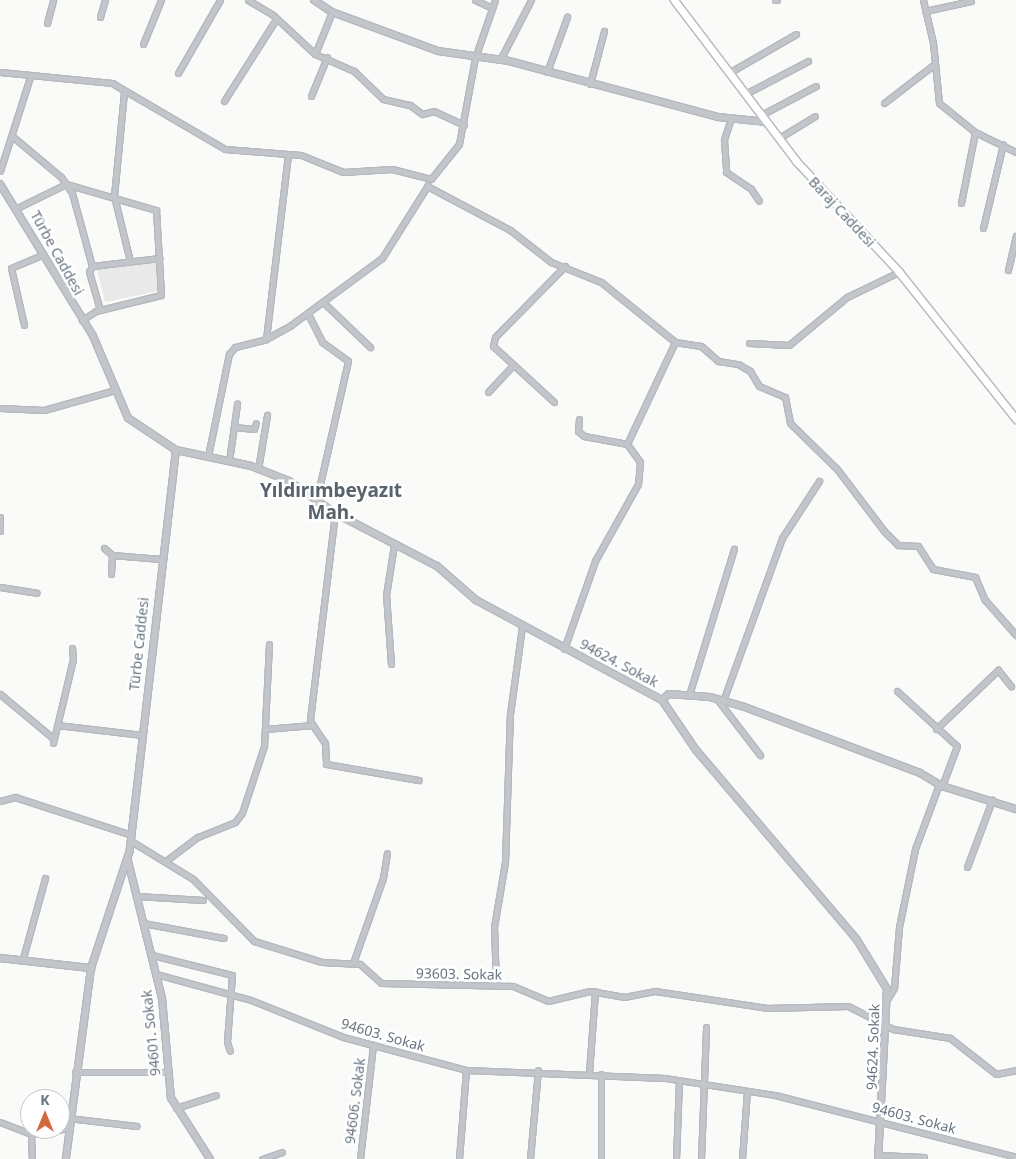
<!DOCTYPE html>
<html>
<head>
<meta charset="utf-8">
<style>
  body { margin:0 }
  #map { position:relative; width:1016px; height:1159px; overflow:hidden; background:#fafaf8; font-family:"Noto Sans",sans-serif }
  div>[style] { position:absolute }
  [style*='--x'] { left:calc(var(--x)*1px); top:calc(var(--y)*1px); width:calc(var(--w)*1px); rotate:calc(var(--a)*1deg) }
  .built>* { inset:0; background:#e8e9e8 }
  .roads { filter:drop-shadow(1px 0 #b4b9be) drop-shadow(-1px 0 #b4b9be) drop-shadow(0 1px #b4b9be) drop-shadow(0 -1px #b4b9be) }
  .minor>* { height:5px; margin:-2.5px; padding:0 2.5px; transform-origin:2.5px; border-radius:2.5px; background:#c2c5c9 }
  .tertiary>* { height:6px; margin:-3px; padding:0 3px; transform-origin:3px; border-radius:3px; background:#c2c5c9 }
  .secondary>* { height:7px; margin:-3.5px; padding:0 3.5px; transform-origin:3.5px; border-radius:3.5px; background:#fff }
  span { translate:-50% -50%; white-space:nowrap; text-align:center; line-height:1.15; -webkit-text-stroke:5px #fff; paint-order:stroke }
  .street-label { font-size:14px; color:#677480 }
  .district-label { font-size:19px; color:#59636c; font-weight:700 }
  .north { position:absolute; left:20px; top:1089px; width:50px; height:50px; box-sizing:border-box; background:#fff; border:1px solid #c2c7cc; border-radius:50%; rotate:0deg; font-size:14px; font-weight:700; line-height:20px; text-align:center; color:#677480 }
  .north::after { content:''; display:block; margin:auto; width:18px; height:22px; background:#d3683f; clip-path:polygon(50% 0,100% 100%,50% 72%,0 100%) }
</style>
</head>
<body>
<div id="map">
  <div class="built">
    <div style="clip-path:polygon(156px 261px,159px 291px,105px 302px,97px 269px)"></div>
  </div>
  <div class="roads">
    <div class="minor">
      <div style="--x:248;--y:0;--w:29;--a:31"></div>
      <div style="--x:273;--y:15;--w:57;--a:42.9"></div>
      <div style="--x:315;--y:54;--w:43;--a:23.6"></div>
      <div style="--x:354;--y:71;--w:40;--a:44"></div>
      <div style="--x:383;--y:99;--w:28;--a:13"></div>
      <div style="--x:410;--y:105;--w:15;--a:37"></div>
      <div style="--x:422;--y:114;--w:12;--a:-14"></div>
      <div style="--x:434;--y:111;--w:33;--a:25"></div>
      <div style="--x:475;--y:0;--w:19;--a:25"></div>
      <div style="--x:775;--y:0;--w:2;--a:0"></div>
      <div style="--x:923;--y:0;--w:44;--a:76.9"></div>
      <div style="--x:933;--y:43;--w:60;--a:84.3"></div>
      <div style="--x:939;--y:103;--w:46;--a:38.9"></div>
      <div style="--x:975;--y:132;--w:46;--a:26"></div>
      <div style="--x:925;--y:11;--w:47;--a:-12.3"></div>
      <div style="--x:100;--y:17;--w:18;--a:-74"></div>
      <div style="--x:47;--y:23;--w:24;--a:-75"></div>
      <div style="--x:143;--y:44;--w:48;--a:-67.8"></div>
      <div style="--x:315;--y:54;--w:45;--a:-68"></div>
      <div style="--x:500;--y:60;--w:68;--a:-62.7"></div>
      <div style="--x:732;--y:71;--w:74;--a:-30"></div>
      <div style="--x:0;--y:72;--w:113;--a:5.6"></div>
      <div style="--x:112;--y:83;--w:131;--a:30.3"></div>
      <div style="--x:225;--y:149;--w:76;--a:4.5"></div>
      <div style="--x:301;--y:155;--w:45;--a:22"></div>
      <div style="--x:343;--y:172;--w:49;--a:-3.5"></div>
      <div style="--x:392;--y:169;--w:40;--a:14.4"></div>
      <div style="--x:431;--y:179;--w:45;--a:-51.3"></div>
      <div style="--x:459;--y:144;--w:87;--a:-79.5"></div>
      <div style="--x:475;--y:58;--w:61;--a:-71"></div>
      <div style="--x:547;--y:72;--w:59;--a:-70"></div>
      <div style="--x:178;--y:73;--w:84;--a:-60.1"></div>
      <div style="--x:590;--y:84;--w:55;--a:-75.2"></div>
      <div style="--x:124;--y:92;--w:104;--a:95.5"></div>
      <div style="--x:114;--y:196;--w:67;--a:76.2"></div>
      <div style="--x:747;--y:93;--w:69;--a:-27.7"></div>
      <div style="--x:311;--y:96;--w:42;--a:-67.7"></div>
      <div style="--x:224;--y:101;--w:97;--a:-57.6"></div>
      <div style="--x:884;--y:103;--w:61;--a:-37.6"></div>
      <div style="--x:761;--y:115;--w:62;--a:-27.8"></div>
      <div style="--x:731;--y:118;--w:23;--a:108"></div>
      <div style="--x:724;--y:140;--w:32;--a:86"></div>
      <div style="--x:726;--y:172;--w:30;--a:34"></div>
      <div style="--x:751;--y:189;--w:14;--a:56"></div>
      <div style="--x:12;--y:136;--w:64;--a:39.9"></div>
      <div style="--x:61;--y:177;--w:19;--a:55"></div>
      <div style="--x:72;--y:193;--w:76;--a:74.7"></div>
      <div style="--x:779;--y:138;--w:42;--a:-31.4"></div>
      <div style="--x:0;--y:171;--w:99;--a:-72.3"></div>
      <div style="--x:427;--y:186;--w:94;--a:27.9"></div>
      <div style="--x:510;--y:230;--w:52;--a:38"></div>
      <div style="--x:551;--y:262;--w:54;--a:21.8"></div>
      <div style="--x:601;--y:282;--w:95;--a:39"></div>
      <div style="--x:675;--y:342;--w:113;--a:115.2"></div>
      <div style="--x:627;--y:444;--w:22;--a:54"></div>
      <div style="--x:640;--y:462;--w:22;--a:95"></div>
      <div style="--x:638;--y:484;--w:88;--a:119.2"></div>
      <div style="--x:595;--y:561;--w:93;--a:109.4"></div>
      <div style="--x:961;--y:203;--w:72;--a:-78.8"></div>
      <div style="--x:17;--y:208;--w:55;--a:-26.1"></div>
      <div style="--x:66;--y:184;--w:94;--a:16.1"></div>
      <div style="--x:156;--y:210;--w:85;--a:86.6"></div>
      <div style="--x:161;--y:295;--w:67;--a:166.2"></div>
      <div style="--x:96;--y:311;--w:17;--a:147"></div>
      <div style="--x:983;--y:228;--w:86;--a:-76.6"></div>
      <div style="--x:1008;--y:270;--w:35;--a:-77"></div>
      <div style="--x:324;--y:303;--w:64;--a:43.7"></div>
      <div style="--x:100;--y:310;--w:40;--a:-106"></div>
      <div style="--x:89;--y:272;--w:7;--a:-63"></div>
      <div style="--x:92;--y:266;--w:68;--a:-6.7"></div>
      <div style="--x:308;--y:314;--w:31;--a:63"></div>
      <div style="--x:322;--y:342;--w:32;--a:36"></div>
      <div style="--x:348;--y:361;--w:145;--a:102.8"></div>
      <div style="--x:24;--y:325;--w:58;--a:-102.8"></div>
      <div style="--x:11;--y:268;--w:34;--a:-23"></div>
      <div style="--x:266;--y:339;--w:186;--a:-83.2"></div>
      <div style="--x:675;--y:342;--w:26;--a:9"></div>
      <div style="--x:701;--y:346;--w:23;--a:41"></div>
      <div style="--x:718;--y:361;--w:20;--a:9"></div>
      <div style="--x:738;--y:364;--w:14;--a:30"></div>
      <div style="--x:750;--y:371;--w:17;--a:59"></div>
      <div style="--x:759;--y:386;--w:28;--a:23"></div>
      <div style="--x:785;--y:397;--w:26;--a:79"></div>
      <div style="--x:790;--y:423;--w:66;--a:44.4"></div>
      <div style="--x:837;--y:469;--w:78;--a:52.8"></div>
      <div style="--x:884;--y:531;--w:20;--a:45"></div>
      <div style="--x:898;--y:545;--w:20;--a:3"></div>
      <div style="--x:918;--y:546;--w:27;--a:57"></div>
      <div style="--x:933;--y:569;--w:43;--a:10.8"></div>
      <div style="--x:975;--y:577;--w:25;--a:67"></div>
      <div style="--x:985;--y:600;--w:47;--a:48.5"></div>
      <div style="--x:749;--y:343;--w:40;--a:2.9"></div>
      <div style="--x:789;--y:345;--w:75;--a:-39.6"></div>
      <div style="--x:847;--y:297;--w:58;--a:-25.7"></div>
      <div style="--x:488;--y:392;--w:35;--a:-47"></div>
      <div style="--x:554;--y:402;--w:83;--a:-137.4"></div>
      <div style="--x:493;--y:346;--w:9;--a:-77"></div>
      <div style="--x:495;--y:337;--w:100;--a:-45.4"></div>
      <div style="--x:0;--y:408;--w:44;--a:2.6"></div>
      <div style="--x:44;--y:410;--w:74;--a:-15.7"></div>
      <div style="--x:579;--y:419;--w:12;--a:95"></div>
      <div style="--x:578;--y:431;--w:8;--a:40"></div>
      <div style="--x:584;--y:436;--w:44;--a:10.5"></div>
      <div style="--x:234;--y:427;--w:20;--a:6"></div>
      <div style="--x:254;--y:429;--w:6;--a:-72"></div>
      <div style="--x:208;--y:456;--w:104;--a:-78.4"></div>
      <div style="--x:229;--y:354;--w:9;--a:-49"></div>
      <div style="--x:235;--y:347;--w:32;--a:-14"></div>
      <div style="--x:266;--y:339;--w:29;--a:-29"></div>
      <div style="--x:291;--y:325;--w:113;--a:-36.4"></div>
      <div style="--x:382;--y:258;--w:86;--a:-57.8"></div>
      <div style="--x:229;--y:461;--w:58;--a:-82"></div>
      <div style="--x:258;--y:469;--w:55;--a:-80.5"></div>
      <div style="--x:335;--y:513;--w:209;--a:96.9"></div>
      <div style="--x:310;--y:721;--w:27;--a:56"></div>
      <div style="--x:325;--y:743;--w:21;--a:87"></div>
      <div style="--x:326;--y:764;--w:94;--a:9.8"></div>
      <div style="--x:0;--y:517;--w:14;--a:90"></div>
      <div style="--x:104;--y:548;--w:11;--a:41"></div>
      <div style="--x:112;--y:555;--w:49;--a:4.7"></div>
      <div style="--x:111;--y:574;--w:19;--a:-87"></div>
      <div style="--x:0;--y:587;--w:37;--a:9"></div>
      <div style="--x:391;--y:664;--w:69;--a:-94.1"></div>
      <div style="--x:386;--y:595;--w:51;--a:-80.9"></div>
      <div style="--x:897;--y:691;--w:81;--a:42.5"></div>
      <div style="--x:957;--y:746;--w:43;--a:110.6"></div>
      <div style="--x:0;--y:694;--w:70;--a:39.8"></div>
      <div style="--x:689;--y:695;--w:153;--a:-72.9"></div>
      <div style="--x:717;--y:699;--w:71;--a:52.5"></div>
      <div style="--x:723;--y:701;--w:173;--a:-70.1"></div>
      <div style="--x:782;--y:538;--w:68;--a:-57"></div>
      <div style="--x:57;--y:725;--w:86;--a:6.7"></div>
      <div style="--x:265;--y:729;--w:48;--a:-4.8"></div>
      <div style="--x:936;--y:729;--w:86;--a:-43.6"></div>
      <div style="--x:998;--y:670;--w:21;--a:51"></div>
      <div style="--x:53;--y:743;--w:86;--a:-76.6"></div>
      <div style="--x:73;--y:659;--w:11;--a:-95"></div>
      <div style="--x:0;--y:801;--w:16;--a:-15"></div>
      <div style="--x:15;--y:797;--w:123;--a:18"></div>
      <div style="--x:131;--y:841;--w:73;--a:31.5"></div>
      <div style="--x:193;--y:879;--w:87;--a:45.5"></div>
      <div style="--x:254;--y:941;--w:71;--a:17.2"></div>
      <div style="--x:322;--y:962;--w:38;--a:3"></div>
      <div style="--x:360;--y:964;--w:28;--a:42"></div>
      <div style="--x:381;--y:983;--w:132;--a:1.3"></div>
      <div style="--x:513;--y:986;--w:38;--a:23"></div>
      <div style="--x:548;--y:1001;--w:43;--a:-13.4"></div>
      <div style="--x:590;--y:991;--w:35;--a:10"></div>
      <div style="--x:624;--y:997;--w:32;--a:-11"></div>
      <div style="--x:655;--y:991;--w:113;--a:8.6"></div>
      <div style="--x:767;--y:1008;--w:81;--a:-1.4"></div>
      <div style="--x:848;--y:1006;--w:51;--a:27.1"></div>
      <div style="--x:893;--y:1029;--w:58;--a:9"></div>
      <div style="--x:950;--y:1038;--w:58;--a:38"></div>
      <div style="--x:996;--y:1074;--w:20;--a:-11"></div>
      <div style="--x:167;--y:860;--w:39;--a:-37"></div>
      <div style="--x:198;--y:837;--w:40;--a:-22"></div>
      <div style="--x:235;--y:822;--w:11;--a:-52"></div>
      <div style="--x:242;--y:813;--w:71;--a:-71.8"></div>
      <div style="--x:264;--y:746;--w:102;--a:-87.2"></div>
      <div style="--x:967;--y:867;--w:72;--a:-69.5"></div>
      <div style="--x:137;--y:896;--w:66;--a:3.5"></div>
      <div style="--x:143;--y:923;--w:82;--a:10.5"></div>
      <div style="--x:152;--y:955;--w:82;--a:14"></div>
      <div style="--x:232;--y:975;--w:67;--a:94.3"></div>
      <div style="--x:227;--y:1042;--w:9;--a:72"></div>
      <div style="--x:23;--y:958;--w:83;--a:-74.6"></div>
      <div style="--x:353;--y:963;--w:90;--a:-70.6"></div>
      <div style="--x:383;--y:878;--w:25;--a:-81"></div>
      <div style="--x:156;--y:974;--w:98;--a:15.3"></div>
      <div style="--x:251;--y:1000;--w:99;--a:21.9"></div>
      <div style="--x:343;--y:1037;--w:127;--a:15"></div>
      <div style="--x:466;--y:1070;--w:199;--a:2.3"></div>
      <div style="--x:665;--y:1078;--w:111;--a:8.8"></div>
      <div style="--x:775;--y:1095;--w:249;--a:14.4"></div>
      <div style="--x:496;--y:986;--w:59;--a:-91.9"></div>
      <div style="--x:494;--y:927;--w:66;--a:-80.4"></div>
      <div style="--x:505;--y:862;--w:148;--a:-88.1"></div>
      <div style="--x:510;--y:714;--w:89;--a:-82.2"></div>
      <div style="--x:888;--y:998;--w:12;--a:-59"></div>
      <div style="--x:894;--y:988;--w:61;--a:-85.3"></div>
      <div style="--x:899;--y:927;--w:80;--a:-78.4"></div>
      <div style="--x:915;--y:849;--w:69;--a:-69.7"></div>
      <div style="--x:75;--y:1072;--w:92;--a:0"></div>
      <div style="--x:589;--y:1073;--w:82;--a:-85.8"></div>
      <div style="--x:176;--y:1108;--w:42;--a:-18"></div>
      <div style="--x:68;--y:1118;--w:69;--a:6.6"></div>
      <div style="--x:0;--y:1122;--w:33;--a:21"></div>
      <div style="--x:31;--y:1134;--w:37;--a:-9"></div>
      <div style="--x:31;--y:1134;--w:25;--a:88"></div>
      <div style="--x:879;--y:1155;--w:45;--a:2.5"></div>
      <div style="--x:262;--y:1159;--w:21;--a:-19"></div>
      <div style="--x:360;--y:1159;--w:115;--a:-83.5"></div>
      <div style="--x:459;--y:1159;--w:89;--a:-85.5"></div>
      <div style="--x:530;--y:1159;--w:89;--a:-84.9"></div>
      <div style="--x:601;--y:1159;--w:85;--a:-90"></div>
      <div style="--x:676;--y:1159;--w:79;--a:-87.8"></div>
      <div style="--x:701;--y:1159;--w:132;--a:-87.8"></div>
      <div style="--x:742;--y:1159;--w:68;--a:-85.8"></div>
    </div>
    <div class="tertiary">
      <div style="--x:314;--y:0;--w:22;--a:34"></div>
      <div style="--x:332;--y:12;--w:113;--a:20.2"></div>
      <div style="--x:438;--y:51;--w:72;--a:8"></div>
      <div style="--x:509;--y:61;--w:216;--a:15"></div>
      <div style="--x:718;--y:117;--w:49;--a:5.8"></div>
      <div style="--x:0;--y:184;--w:178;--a:58.5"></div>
      <div style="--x:93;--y:336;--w:89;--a:66.9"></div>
      <div style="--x:128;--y:418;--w:58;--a:33.7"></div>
      <div style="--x:176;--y:450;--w:403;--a:96.6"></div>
      <div style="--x:130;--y:850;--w:124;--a:108.3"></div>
      <div style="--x:91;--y:968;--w:193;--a:97.5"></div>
      <div style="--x:176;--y:450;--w:77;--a:12"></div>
      <div style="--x:251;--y:466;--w:41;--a:21.5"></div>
      <div style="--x:289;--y:481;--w:56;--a:34.8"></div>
      <div style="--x:335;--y:513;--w:115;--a:27.5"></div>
      <div style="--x:437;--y:566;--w:52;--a:41.1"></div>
      <div style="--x:476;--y:600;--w:211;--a:28.3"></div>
      <div style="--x:662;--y:700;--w:60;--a:55.8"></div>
      <div style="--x:696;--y:750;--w:249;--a:49.7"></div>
      <div style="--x:857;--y:940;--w:57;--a:58.5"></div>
      <div style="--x:887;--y:989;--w:170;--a:93"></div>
      <div style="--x:662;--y:700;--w:9;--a:-41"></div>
      <div style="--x:669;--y:694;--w:41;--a:4.2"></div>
      <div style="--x:710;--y:697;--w:33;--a:16"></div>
      <div style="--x:742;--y:706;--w:190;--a:20.6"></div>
      <div style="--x:920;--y:773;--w:26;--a:31"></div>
      <div style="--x:942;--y:786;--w:77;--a:17.3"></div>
      <div style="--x:128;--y:861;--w:141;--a:76.1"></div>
      <div style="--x:162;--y:998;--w:100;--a:84.9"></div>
      <div style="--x:171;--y:1098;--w:72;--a:57.4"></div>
      <div style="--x:0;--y:958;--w:92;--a:6.3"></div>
    </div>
    <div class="secondary">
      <div style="--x:674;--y:0;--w:202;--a:52.8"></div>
      <div style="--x:796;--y:161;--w:151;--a:47.1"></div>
      <div style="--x:899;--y:272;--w:188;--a:51.5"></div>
    </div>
  </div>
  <div class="street-label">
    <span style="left:842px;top:212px;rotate:47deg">Baraj Caddesi</span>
    <span style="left:57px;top:253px;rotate:61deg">Türbe Caddesi</span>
    <span style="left:139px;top:644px;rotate:-84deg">Türbe Caddesi</span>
    <span style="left:619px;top:663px;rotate:28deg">94624. Sokak</span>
    <span style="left:459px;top:974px;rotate:1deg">93603. Sokak</span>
    <span style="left:151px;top:1033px;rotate:-96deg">94601. Sokak</span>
    <span style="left:383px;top:1035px;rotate:16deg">94603. Sokak</span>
    <span style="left:873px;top:1047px;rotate:-88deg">94624. Sokak</span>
    <span style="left:355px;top:1101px;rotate:-83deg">94606. Sokak</span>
    <span style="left:914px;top:1118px;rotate:15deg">94603. Sokak</span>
  </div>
  <div class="district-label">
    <span style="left:331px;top:502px">Yıldırımbeyazıt<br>Mah.</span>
  </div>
  <div class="north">K</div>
</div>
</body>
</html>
